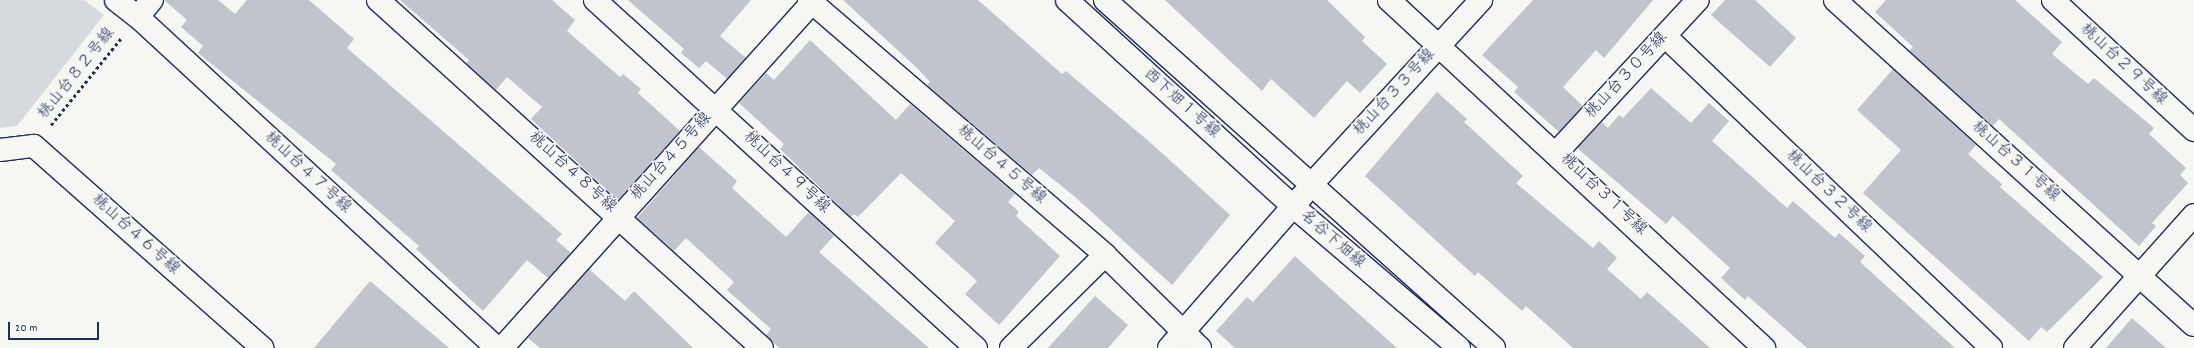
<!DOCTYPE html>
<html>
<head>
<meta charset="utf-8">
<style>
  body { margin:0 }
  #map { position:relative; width:2194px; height:348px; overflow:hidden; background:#f6f6f2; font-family:Dekko,"Klee One",sans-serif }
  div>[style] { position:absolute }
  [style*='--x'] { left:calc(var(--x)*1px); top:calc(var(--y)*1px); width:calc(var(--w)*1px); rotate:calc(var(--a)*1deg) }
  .green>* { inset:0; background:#d6d9dd }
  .building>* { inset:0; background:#c0c4cd }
  .path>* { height:2.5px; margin-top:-1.25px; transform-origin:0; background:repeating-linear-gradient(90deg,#1b2f5e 0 3px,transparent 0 6px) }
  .roads { filter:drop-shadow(1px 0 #1b2f5e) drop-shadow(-1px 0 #1b2f5e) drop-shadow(0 1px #1b2f5e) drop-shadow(0 -1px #1b2f5e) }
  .street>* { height:22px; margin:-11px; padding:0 11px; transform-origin:11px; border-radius:11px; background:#f6f6f2 }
  .secondary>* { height:22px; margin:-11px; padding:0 11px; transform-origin:11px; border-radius:11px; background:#f6f6f2 }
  span { translate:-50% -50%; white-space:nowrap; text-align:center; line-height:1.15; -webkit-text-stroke:3.5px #f6f6f2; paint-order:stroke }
  .street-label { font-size:16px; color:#1b2f5e }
  .scale { position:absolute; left:8px; top:322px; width:91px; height:18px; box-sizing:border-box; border:2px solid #1b2f5e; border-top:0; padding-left:5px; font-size:12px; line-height:14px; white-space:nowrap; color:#1b2f5e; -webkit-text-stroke:3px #f6f6f2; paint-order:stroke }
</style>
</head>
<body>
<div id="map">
  <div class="green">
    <div style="clip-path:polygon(0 0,84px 0,104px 15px,17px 126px,0 128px)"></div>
  </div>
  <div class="building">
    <div style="clip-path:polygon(164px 0,218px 0,235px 14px,247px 0,309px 0,354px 39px,347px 48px,562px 234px,556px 240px,571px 253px,548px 278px,527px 260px,483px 311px,416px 249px,419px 246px,331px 170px,336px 164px,198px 53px,203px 46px,181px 27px,187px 20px)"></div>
    <div style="clip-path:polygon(400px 0,552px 0,575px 20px,567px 31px,620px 77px,623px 74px,641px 89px,638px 93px,680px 131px,618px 200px,531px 119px,542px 107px,507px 77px,496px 90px,466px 63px,469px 60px)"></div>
    <div style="clip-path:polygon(628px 0,751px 0,720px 36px,746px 58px,727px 79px,706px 61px,699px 68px,681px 53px,684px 49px)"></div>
    <div style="clip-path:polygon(843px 0,978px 0,1062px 74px,1066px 71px,1152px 144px,1230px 215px,1172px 285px,1074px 196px,1039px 168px,1032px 175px,927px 85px,930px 82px,917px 68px)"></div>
    <div style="clip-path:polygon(1165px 0,1327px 0,1365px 37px,1362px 41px,1387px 64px,1360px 93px,1347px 81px,1314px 118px,1271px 79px,1262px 91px)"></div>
    <div style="clip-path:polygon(1533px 0,1653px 0,1604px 58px,1596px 50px,1563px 87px,1583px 106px,1559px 132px,1514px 92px,1518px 87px,1482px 55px)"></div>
    <div style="clip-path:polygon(1725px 0,1755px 0,1796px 38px,1770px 67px,1711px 15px)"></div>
    <div style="clip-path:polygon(1886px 0,2015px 0,2062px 42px,2052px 54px,2088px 84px,2094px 78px,2154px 128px,2149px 134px,2186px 168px,2180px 175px,2188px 183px,2152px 223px,2156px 226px,2139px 246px,1999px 119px,1993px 126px,1909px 51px,1913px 47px,1875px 12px)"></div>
    <div style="clip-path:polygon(810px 40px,896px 120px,910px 104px,1015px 194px,1008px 202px,1019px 212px,1016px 216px,1060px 256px,999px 325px,965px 294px,977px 281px,935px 243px,955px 221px,901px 173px,858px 217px,854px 214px,851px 217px,780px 149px,784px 144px,739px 103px,766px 73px,774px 80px)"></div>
    <div style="clip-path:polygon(1893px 69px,1976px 145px,1968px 154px,2002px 184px,2000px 187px,2103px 277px,2047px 332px,2041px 327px,2029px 341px,1863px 193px,1901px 150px,1857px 110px)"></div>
    <div style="clip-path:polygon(1651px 88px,1691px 123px,1709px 103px,1729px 121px,1712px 141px,1787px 208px,1793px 201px,1835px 238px,1839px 233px,1865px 256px,1860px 262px,1955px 348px,1807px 348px,1748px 296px,1745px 300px,1721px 278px,1730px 268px,1673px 216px,1666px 224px,1577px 148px,1602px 122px,1608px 128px,1619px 115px,1623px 118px)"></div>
    <div style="clip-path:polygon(1437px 92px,1467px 119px,1464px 122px,1523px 176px,1516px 183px,1593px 248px,1599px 241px,1617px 258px,1607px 269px,1641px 299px,1647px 292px,1710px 348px,1573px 348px,1526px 306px,1522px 311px,1478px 272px,1475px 276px,1365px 176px)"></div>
    <div style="clip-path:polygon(699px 147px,737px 181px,732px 188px,786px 237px,809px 212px,834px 236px,819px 252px,929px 348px,779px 348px,766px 335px,771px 329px,727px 290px,734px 282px,686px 238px,674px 251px,637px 218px)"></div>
    <div style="clip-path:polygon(1295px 256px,1323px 282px,1397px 348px,1235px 348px,1216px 331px,1247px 297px,1253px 302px)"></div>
    <div style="clip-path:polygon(589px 269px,625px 301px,634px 291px,693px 348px,540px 348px,528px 338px)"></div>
    <div style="clip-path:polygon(370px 281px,449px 348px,314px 348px)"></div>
    <div style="clip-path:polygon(1095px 296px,1128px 325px,1108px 348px,1048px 348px)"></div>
    <div style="clip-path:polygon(2132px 318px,2166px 348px,2106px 348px)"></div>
  </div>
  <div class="path">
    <div style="--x:51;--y:125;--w:113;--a:-51.1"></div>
  </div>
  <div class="roads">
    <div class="street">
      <div style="--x:116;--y:0;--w:28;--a:38"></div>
      <div style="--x:138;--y:17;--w:488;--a:42.7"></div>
      <div style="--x:378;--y:0;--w:518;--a:42.18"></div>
      <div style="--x:595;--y:0;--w:516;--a:42.41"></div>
      <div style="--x:809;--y:0;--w:391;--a:40.7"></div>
      <div style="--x:1105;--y:255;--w:133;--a:44.4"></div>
      <div style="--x:1389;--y:0;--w:512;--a:42.86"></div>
      <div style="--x:1835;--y:0;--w:484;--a:42.2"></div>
      <div style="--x:2053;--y:0;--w:192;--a:42.7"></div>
      <div style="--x:138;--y:17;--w:22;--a:-51"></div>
      <div style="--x:1665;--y:36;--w:451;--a:43.7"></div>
      <div style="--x:0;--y:150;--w:34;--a:-7"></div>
      <div style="--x:34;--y:146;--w:305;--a:41.5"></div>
      <div style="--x:1557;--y:152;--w:207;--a:-47.2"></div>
      <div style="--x:1310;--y:186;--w:253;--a:-47.4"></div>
      <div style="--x:502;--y:348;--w:464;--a:-48.1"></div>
      <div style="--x:1011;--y:348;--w:132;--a:-44.7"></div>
      <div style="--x:2075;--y:348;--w:178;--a:-48.2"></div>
    </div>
    <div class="secondary">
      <div style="--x:1067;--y:0;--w:307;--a:42.4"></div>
      <div style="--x:1294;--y:207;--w:217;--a:40.5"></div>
      <div style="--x:1105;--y:0;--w:522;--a:41.82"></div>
      <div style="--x:1169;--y:348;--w:203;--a:-48.8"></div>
    </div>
  </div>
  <div class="street-label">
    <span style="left:2123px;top:65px;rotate:43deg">桃山台２９号線</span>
    <span style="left:77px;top:74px;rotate:-51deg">桃山台８２号線</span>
    <span style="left:1627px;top:76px;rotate:-47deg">桃山台３０号線</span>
    <span style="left:1395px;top:93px;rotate:-47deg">桃山台３３号線</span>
    <span style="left:1181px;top:104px;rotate:42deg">西下畑１号線</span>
    <span style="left:672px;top:157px;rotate:-48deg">桃山台４５号線</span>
    <span style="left:2015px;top:162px;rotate:42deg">桃山台３１号線</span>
    <span style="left:1001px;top:165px;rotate:41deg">桃山台４５号線</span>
    <span style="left:307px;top:173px;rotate:43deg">桃山台４７号線</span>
    <span style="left:572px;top:173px;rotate:42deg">桃山台４８号線</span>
    <span style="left:786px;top:173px;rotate:43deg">桃山台４９号線</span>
    <span style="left:1828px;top:192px;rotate:44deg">桃山台３２号線</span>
    <span style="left:1603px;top:195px;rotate:43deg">桃山台３１号線</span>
    <span style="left:135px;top:235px;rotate:42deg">桃山台４６号線</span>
    <span style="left:1332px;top:240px;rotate:41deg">名谷下畑線</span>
  </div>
  <div class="scale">20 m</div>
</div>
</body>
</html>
